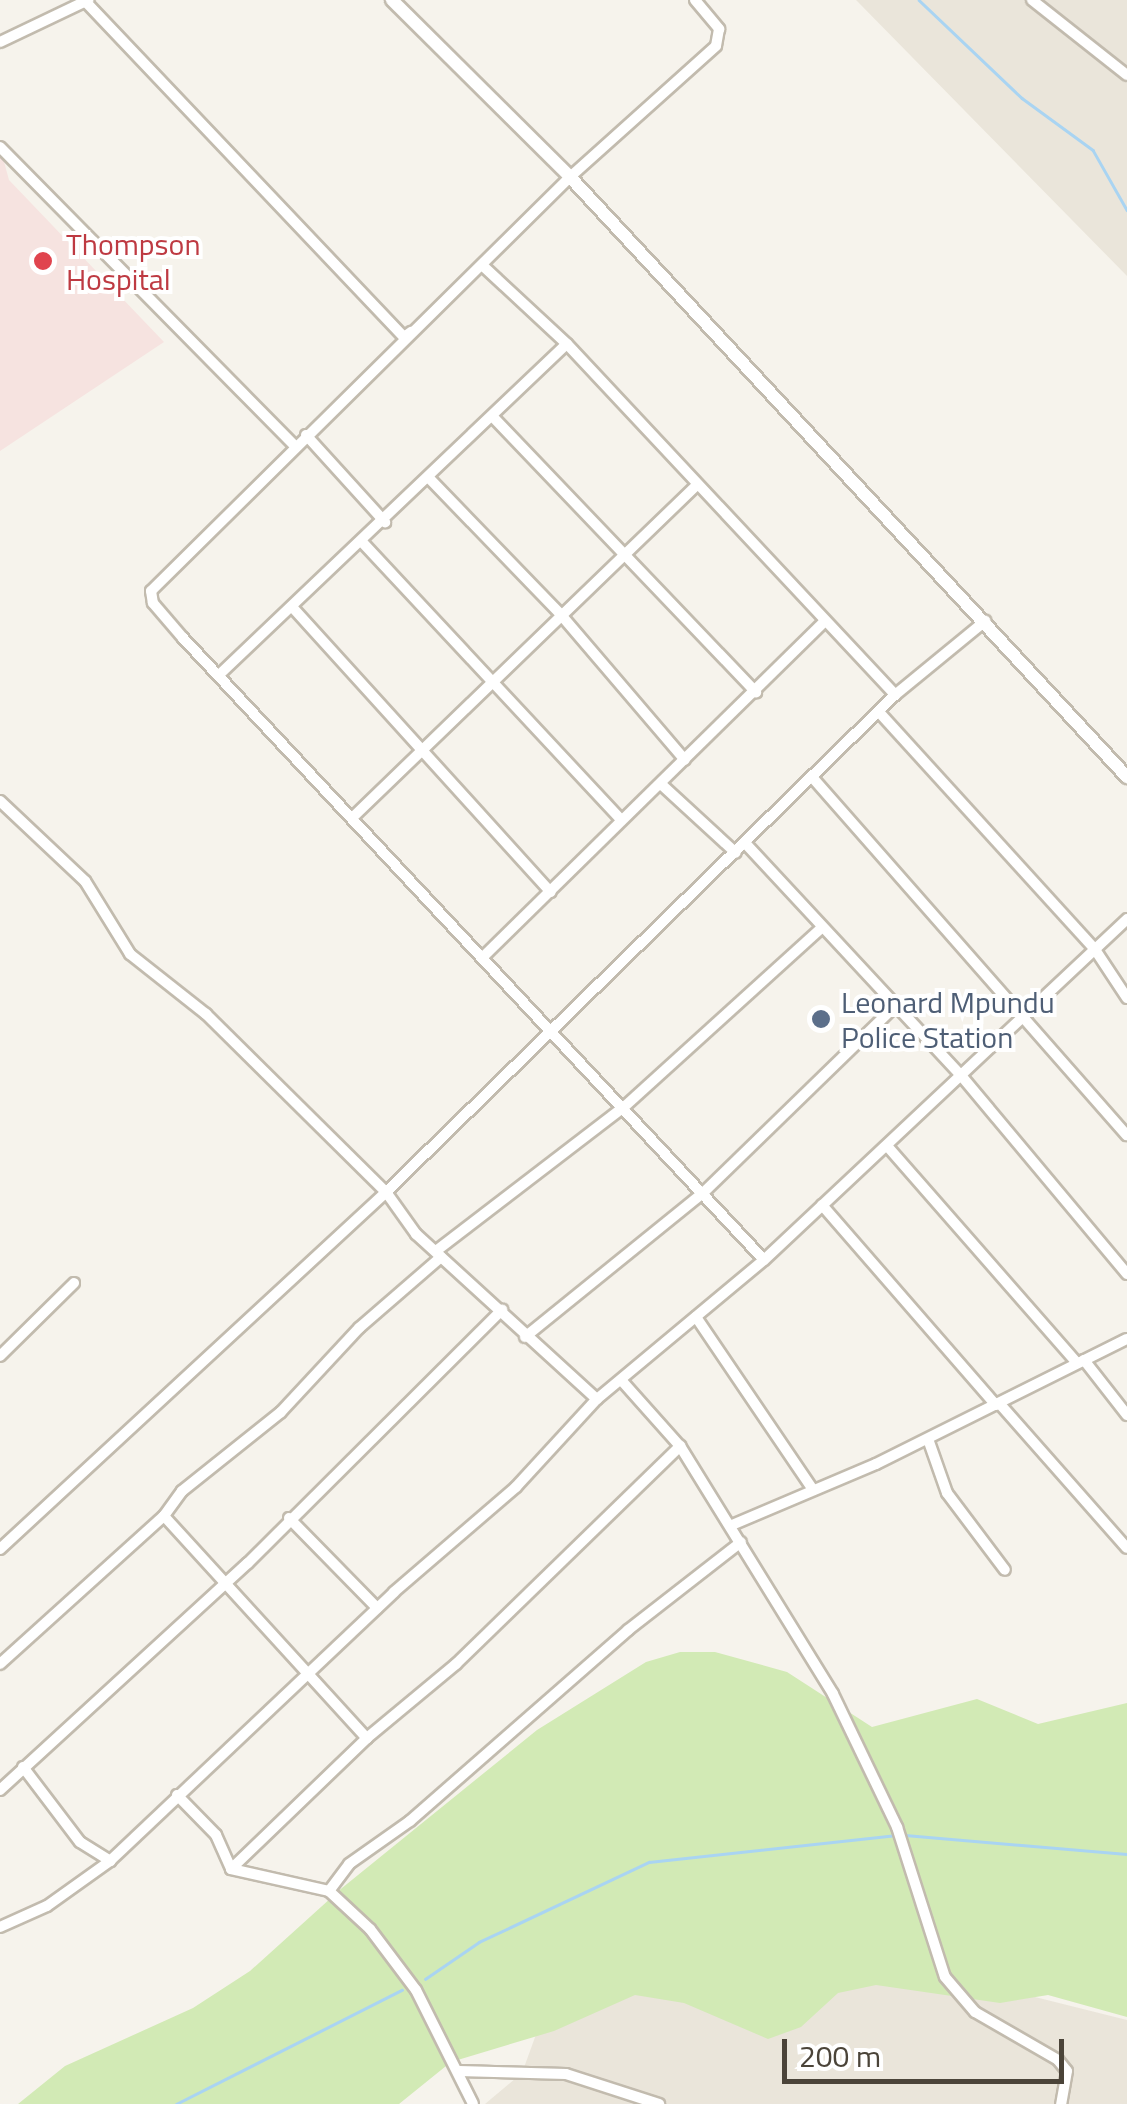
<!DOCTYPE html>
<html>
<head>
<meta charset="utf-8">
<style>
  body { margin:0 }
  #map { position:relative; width:1127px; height:2104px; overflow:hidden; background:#f6f3ec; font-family:"Titillium Web",sans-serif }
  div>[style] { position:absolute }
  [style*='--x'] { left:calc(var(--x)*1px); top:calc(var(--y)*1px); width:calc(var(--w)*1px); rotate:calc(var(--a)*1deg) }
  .residential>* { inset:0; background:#eae5da }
  .medical>* { inset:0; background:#f6e3e0 }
  .green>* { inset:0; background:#d2eab5 }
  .stream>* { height:2.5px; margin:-1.25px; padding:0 1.25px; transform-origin:1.25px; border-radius:1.25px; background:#a9d4f2 }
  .roads { filter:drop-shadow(2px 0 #c2bbae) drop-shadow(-2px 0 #c2bbae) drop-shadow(0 2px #c2bbae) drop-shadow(0 -2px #c2bbae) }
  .minor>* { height:10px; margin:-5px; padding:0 5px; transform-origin:5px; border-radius:5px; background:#fff }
  .tertiary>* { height:12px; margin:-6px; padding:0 6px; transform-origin:6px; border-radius:6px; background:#fff }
  .dots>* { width:28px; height:28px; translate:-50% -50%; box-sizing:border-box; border:5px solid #fff; border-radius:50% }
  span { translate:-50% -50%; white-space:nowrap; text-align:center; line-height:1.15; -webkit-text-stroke:8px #fff; paint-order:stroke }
  .health-label { font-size:30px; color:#be3a42 }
  .left { translate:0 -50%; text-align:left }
  .service-label { font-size:30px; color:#4e5e75 }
  .scale { position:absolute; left:782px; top:2039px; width:282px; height:45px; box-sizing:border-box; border:5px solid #4b4439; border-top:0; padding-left:12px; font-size:30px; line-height:35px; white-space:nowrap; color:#4b4439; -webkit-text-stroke:8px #fff; paint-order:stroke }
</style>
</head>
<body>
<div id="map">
  <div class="residential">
    <div style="clip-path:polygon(856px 0,1127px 0,1127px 276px,858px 2px)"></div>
    <div style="clip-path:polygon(894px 1962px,1127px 2020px,1127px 2104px,485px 2104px,522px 2073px,550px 1996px)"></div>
  </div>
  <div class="medical">
    <div style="clip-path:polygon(0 147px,9px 180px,164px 342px,0 451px)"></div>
  </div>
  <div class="green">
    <div style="clip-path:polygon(680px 1652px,715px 1652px,787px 1672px,872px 1727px,977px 1699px,1038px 1724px,1127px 1703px,1127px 2017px,1048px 1995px,1000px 2003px,876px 1985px,838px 1993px,801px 2027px,768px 2039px,684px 2003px,635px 1995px,554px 2031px,451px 2062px,399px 2104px,18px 2104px,65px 2066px,193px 2008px,250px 1971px,342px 1888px,537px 1730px,646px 1662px)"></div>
  </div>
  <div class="stream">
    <div style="--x:919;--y:0;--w:142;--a:43.6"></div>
    <div style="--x:1022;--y:98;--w:88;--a:36.2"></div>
    <div style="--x:1093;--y:150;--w:69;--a:60.5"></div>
    <div style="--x:905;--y:1835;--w:223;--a:4.9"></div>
    <div style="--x:425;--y:1979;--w:65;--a:-34.4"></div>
    <div style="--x:479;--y:1942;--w:188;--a:-25.2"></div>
    <div style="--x:649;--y:1862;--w:249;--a:-6.2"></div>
    <div style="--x:176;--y:2104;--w:253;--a:-26.8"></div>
  </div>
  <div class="roads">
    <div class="minor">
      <div style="--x:84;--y:0;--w:465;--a:46.5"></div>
      <div style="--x:404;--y:337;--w:9;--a:-36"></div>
      <div style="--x:695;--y:0;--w:38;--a:50"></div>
      <div style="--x:719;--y:29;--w:17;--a:100"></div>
      <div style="--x:716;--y:46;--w:196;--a:138.1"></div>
      <div style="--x:570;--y:177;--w:589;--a:135.34"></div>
      <div style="--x:151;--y:591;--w:12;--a:81"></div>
      <div style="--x:153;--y:603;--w:46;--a:49.4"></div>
      <div style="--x:183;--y:638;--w:851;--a:46.95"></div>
      <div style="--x:1032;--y:0;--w:121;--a:38.3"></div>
      <div style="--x:0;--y:42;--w:98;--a:-25.5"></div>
      <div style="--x:0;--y:147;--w:419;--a:45.4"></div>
      <div style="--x:482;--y:265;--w:116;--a:42.9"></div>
      <div style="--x:567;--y:344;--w:480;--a:46.9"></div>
      <div style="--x:493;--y:417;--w:381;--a:46.3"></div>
      <div style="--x:306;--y:435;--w:118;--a:47.8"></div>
      <div style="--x:428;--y:477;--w:193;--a:46"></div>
      <div style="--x:562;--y:616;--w:189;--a:49.5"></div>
      <div style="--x:363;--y:543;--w:379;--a:47"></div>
      <div style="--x:294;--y:609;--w:382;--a:47.8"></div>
      <div style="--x:221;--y:673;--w:477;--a:-43.6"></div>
      <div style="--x:879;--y:712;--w:319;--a:47.7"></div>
      <div style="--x:1094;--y:948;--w:60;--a:56.6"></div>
      <div style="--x:812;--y:777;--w:477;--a:48.7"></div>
      <div style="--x:662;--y:785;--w:100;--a:42.6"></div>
      <div style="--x:0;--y:801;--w:117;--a:43.3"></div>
      <div style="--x:85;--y:881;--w:86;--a:58.3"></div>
      <div style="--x:130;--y:954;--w:97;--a:38.3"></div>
      <div style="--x:206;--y:1014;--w:253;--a:44.7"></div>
      <div style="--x:386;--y:1192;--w:52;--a:54.5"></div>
      <div style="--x:416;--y:1234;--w:245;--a:42.4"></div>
      <div style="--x:597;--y:1399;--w:217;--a:-39.8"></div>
      <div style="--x:764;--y:1260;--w:498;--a:-43.2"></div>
      <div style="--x:352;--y:818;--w:479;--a:-44"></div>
      <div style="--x:746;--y:844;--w:313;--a:47.1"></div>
      <div style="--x:959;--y:1073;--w:262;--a:50.1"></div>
      <div style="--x:485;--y:955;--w:475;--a:-44.5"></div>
      <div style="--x:888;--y:1147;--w:287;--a:48.8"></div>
      <div style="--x:822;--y:1205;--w:265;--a:49"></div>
      <div style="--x:436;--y:1251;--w:237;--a:-37.5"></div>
      <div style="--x:624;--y:1107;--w:265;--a:-42.2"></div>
      <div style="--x:441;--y:1257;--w:108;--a:139.1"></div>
      <div style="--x:359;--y:1328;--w:115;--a:132.9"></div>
      <div style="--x:281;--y:1412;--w:127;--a:141.4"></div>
      <div style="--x:182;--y:1491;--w:31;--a:126"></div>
      <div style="--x:164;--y:1516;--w:301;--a:47.6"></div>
      <div style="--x:367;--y:1738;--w:116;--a:-39.7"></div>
      <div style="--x:456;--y:1664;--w:313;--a:-44.2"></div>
      <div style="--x:696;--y:1317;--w:209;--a:55.9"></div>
      <div style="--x:525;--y:1337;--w:230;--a:-39"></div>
      <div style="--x:704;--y:1192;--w:265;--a:-44.2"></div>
      <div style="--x:0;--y:1356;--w:104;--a:-44.6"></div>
      <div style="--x:1084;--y:1360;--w:70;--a:52"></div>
      <div style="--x:622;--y:1381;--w:87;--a:48.3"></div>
      <div style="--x:680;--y:1446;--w:291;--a:58.3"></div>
      <div style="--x:833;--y:1694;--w:148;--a:64.3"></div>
      <div style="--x:897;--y:1827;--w:157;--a:72.3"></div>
      <div style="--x:945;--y:1977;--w:46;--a:49.4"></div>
      <div style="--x:975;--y:2012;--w:96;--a:30"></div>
      <div style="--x:1058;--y:2060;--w:14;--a:51"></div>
      <div style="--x:1067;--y:2071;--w:34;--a:100"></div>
      <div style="--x:999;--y:1403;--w:193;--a:48.6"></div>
      <div style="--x:928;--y:1439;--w:57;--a:70.6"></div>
      <div style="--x:947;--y:1493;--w:96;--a:53"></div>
      <div style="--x:289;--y:1518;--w:126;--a:45.6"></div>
      <div style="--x:732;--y:1525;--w:156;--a:-23"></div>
      <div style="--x:876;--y:1464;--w:280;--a:-26.5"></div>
      <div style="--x:0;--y:1549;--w:523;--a:-42.75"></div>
      <div style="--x:384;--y:1194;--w:714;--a:-44.32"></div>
      <div style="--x:895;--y:695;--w:117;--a:-39.4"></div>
      <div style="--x:0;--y:1664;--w:221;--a:-42.1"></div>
      <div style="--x:23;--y:1767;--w:94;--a:52.8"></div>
      <div style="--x:80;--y:1842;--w:36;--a:32"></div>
      <div style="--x:0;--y:1790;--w:336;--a:-42.5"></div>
      <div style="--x:248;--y:1563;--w:359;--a:-44.9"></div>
      <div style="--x:177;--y:1795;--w:56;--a:45.7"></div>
      <div style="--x:216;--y:1835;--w:37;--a:66"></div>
      <div style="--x:231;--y:1869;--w:100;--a:12.7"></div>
      <div style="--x:329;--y:1891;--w:56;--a:42.8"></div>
      <div style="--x:370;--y:1929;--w:76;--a:53"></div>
      <div style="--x:416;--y:1990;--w:127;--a:63.4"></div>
      <div style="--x:231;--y:1869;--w:189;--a:-43.9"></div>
      <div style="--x:329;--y:1891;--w:34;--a:-53"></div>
      <div style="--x:349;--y:1864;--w:75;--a:-35.2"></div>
      <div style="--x:410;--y:1821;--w:290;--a:-41.2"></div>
      <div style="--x:628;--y:1630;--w:143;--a:-37.9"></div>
      <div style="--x:0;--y:1927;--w:51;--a:-24.1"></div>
      <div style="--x:47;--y:1906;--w:77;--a:-35.5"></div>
      <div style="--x:110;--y:1861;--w:391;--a:-43.4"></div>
      <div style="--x:394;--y:1592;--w:161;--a:-40.7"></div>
      <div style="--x:516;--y:1487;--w:120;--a:-47.4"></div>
      <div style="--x:459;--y:2071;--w:107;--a:1.6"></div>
      <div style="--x:566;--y:2074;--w:98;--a:17.9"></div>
    </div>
    <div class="tertiary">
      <div style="--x:392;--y:0;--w:251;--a:44.8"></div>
      <div style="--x:570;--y:177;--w:819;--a:47.13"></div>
    </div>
  </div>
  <div class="dots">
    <div style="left:43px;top:261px;background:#e0444e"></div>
    <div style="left:821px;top:1019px;background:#5c6f8a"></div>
  </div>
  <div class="health-label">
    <span class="left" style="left:66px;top:261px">Thompson<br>Hospital</span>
  </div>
  <div class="service-label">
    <span class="left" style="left:841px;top:1019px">Leonard Mpundu<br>Police Station</span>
  </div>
  <div class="scale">200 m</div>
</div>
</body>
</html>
